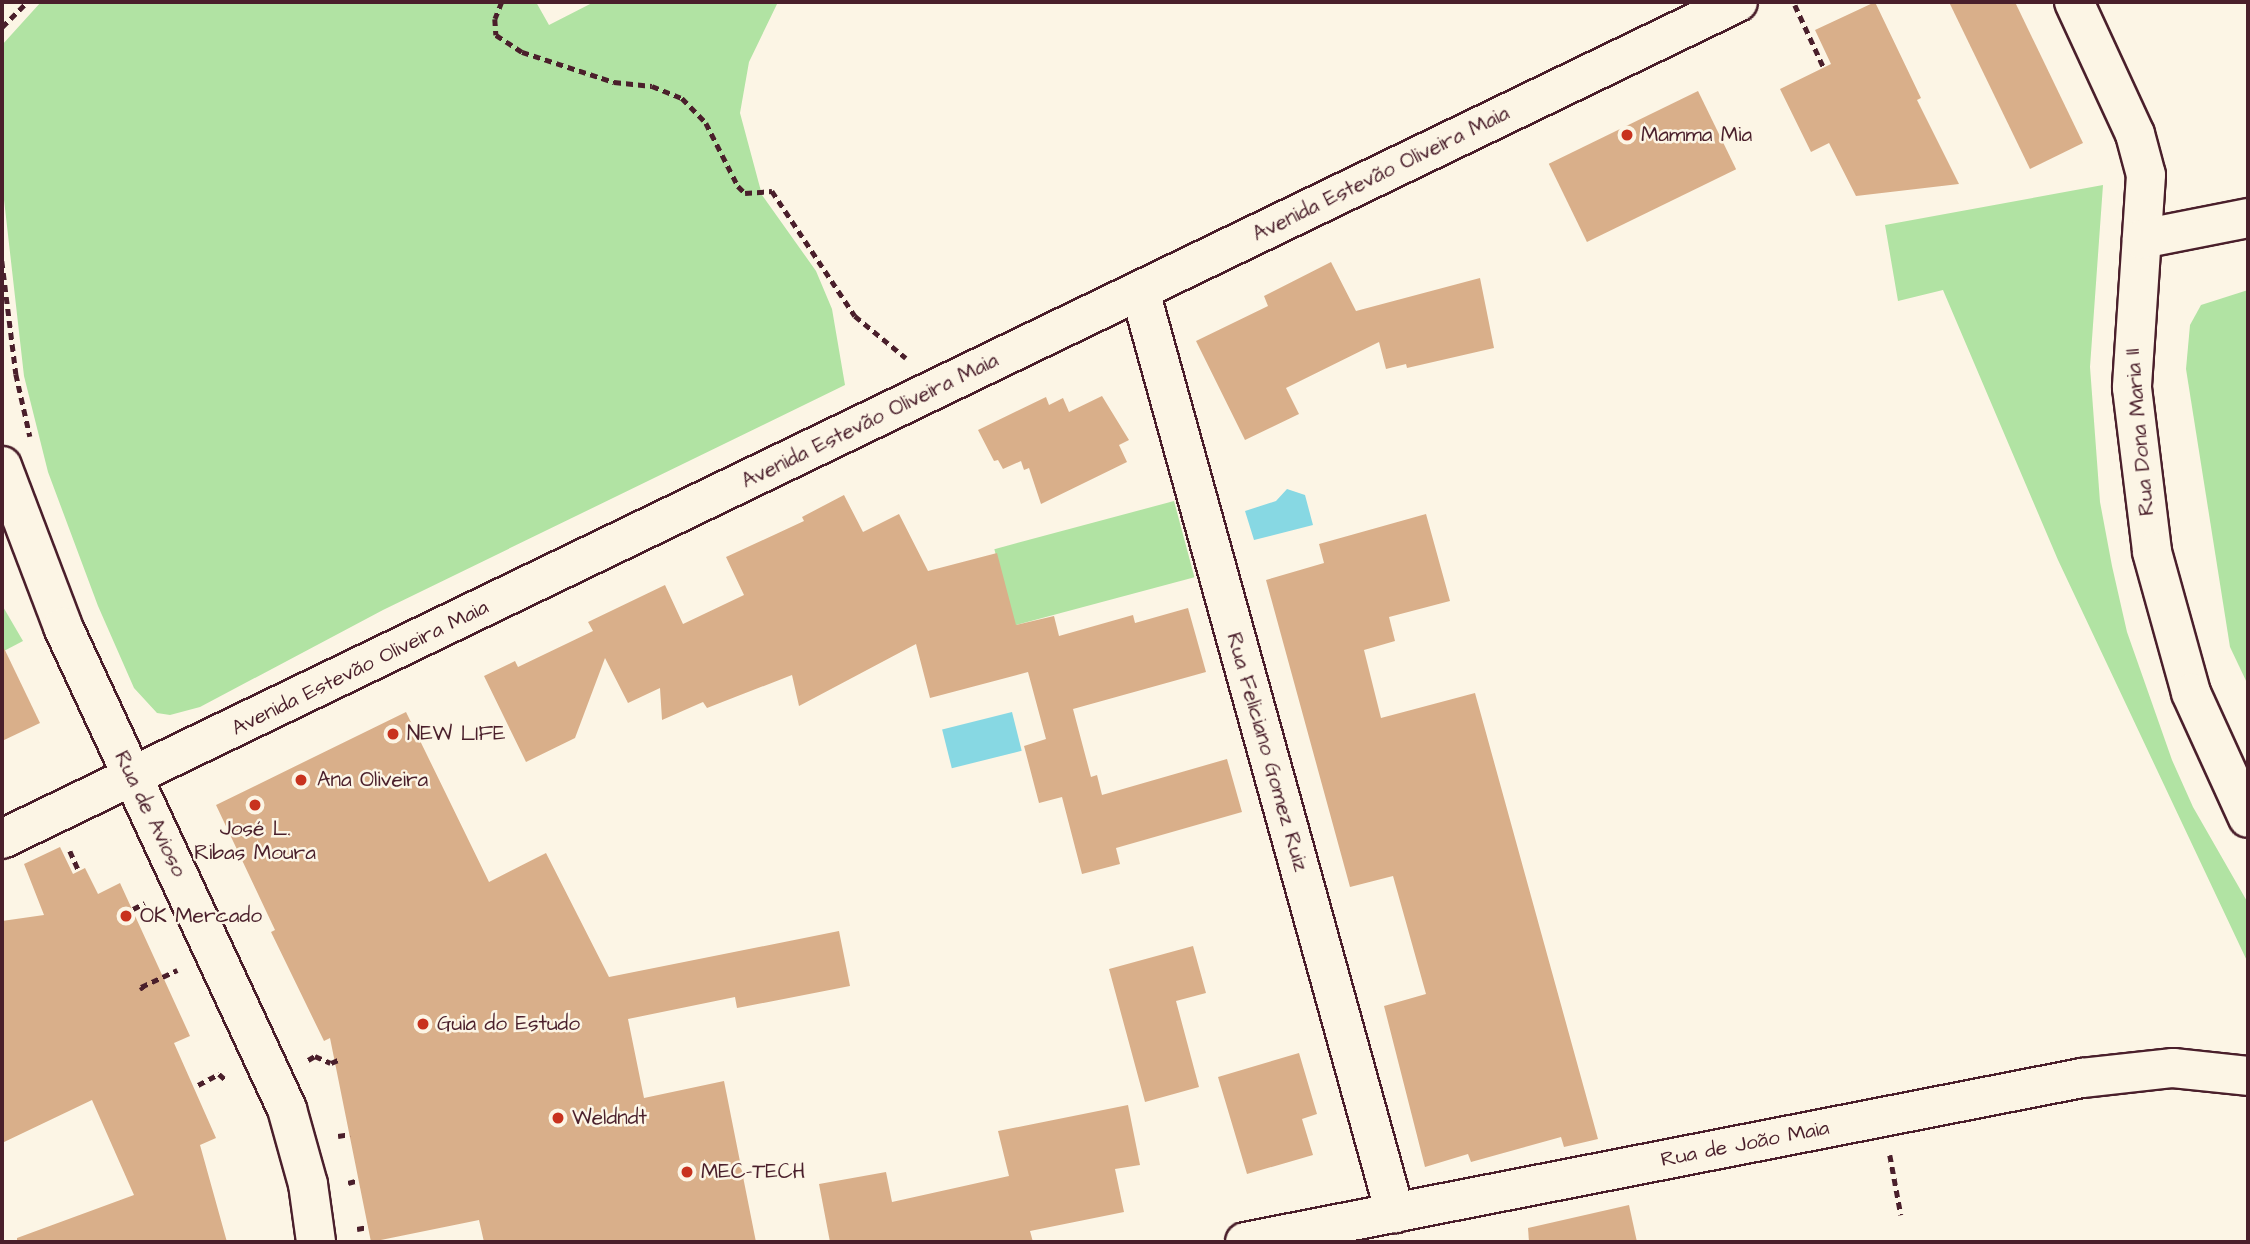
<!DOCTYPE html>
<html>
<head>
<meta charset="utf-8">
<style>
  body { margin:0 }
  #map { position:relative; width:2250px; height:1244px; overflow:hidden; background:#fcf5e5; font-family:"Architects Daughter",sans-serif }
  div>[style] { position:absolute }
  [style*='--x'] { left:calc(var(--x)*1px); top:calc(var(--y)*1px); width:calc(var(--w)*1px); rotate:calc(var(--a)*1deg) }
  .green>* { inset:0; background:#b1e3a3; transform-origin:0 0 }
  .water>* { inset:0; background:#87d8e3; transform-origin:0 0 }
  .building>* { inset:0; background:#d9af8a; transform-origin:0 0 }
  .path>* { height:4.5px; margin-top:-2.25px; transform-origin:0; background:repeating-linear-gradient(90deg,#4a1f2b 0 7px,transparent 0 12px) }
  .roads { filter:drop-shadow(2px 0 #4a1f2b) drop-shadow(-2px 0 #4a1f2b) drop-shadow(0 2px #4a1f2b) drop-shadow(0 -2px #4a1f2b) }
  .minor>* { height:38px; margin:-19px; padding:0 19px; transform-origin:19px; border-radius:19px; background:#fcf5e5 }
  .dots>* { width:19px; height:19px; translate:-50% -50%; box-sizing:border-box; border:4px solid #fcf5e5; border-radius:50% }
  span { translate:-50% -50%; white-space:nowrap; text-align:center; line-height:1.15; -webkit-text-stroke:5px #fcf5e5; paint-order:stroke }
  .poi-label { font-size:21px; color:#4a1f2b }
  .left { translate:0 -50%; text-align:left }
  .street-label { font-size:21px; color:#4a1f2b }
  .frame { position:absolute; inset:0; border:4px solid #4a1f2b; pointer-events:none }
</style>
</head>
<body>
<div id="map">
  <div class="green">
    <div style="clip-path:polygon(41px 2px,536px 2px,549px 25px,594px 2px,778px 2px,749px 62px,740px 113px,762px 195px,816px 271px,832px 309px,845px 385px,383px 610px,200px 707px,170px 715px,157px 713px,134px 688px,98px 606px,48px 472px,24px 376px,2px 182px,2px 45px)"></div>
    <div style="clip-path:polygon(2103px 185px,2090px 367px,2100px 502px,2112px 566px,2127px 632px,2172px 760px,2193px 807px,2248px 903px,2248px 963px,2058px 560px,1943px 290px,1898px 301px,1885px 225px)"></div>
    <div style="clip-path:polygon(2248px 290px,2248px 685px,2230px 647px,2186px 369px,2190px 325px,2201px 305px)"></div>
    <div style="left:1174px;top:501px;width:79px;height:186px;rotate:75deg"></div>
    <div style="clip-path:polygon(2px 605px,23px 641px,2px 652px)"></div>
  </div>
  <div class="water">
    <div style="clip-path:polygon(1287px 489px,1305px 495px,1313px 525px,1254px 540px,1245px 511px,1276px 501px)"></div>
    <div style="left:1012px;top:712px;width:40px;height:72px;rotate:76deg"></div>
  </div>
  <div class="building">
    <div style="clip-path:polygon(1875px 2px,1921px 98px,1917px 100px,1959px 184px,1856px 196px,1829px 143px,1811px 152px,1780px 89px,1831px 64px,1815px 30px)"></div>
    <div style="clip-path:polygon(1949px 2px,2015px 2px,2083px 143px,2030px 169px)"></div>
    <div style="left:1698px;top:91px;width:87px;height:166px;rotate:64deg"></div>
    <div style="clip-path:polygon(1331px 262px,1356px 311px,1480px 278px,1494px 348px,1407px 368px,1406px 364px,1386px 369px,1379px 342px,1286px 388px,1299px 414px,1245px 440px,1196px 341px,1268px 306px,1264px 296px)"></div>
    <div style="clip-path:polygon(1102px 396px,1129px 440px,1119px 445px,1127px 462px,1041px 504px,1029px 468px,1024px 470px,1021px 461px,1003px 469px,998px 460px,994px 461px,978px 430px,1046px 397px,1049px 405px,1063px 398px,1069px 412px)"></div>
    <div style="clip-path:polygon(844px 495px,863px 532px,899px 514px,928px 571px,997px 553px,1016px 625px,1054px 616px,1059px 636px,1133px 615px,1135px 623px,1188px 608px,1206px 672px,1073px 709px,1091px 777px,1097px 775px,1102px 795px,1227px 759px,1242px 812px,1116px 848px,1120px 864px,1082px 874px,1062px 797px,1039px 803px,1024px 746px,1046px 739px,1028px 672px,930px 698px,916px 644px,799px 706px,792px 675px,707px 708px,703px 702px,662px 720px,660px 688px,628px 703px,605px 658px,575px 738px,526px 762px,484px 676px,515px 661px,518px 667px,593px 631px,588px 622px,665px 585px,683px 624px,744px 595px,726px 557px,804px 521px,802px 517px)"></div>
    <div style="clip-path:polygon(1426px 514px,1450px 601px,1389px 617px,1395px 641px,1364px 650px,1381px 718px,1475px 693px,1598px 1139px,1564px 1147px,1561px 1137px,1471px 1162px,1468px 1154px,1425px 1167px,1384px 1006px,1426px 994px,1393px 876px,1350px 887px,1266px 580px,1324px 563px,1319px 544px)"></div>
    <div style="clip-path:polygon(2px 644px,40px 723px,2px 741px)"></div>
    <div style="clip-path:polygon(406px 712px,489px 882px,546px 853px,609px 977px,839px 931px,850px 986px,737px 1008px,735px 997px,628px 1019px,644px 1098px,724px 1081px,756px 1242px,484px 1242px,479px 1220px,371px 1242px,330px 1038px,324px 1041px,271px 932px,275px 930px,216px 805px)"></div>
    <div style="clip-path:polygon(60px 847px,73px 874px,85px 868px,98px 894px,120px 883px,190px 1036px,174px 1043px,216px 1138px,200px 1145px,227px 1242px,17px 1242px,17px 1238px,134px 1195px,92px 1100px,2px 1143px,2px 921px,44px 915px,24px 864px)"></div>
    <div style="clip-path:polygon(1193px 946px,1206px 993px,1176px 1001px,1199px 1087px,1145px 1102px,1109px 969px)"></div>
    <div style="clip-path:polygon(1299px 1053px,1317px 1114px,1302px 1119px,1313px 1155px,1247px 1174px,1218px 1077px)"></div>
    <div style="clip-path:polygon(1128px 1105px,1140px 1165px,1115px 1169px,1124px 1212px,1030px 1231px,1033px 1242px,830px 1242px,819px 1184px,886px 1172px,892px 1202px,1009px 1176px,998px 1131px)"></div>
    <div style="clip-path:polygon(1629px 1205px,1637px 1242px,1529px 1242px,1528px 1228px)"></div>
  </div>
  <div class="path">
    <div style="--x:502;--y:2;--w:18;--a:112"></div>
    <div style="--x:495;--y:19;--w:16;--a:86"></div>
    <div style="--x:496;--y:35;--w:31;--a:33"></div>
    <div style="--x:522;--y:52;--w:97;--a:18.1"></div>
    <div style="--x:614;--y:82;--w:38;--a:6"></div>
    <div style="--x:652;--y:86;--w:32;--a:22"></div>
    <div style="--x:682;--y:98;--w:35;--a:46"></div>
    <div style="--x:706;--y:123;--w:71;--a:63.1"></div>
    <div style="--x:738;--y:186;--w:10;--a:45"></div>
    <div style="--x:745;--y:193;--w:27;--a:-4"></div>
    <div style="--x:772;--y:191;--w:150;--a:56.4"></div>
    <div style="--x:855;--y:316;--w:66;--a:39.5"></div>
    <div style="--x:1795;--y:5;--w:69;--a:65.3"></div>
    <div style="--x:2;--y:27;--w:35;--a:-45"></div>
    <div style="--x:2;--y:261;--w:114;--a:82.9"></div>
    <div style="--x:16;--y:374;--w:64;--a:77.3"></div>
    <div style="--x:70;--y:851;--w:22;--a:66"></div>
    <div style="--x:133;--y:909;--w:13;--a:-27"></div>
    <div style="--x:143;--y:990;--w:4;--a:-124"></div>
    <div style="--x:141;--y:987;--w:40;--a:-25"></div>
    <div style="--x:308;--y:1060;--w:8;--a:-30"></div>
    <div style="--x:315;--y:1056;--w:17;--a:24"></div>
    <div style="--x:331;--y:1063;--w:8;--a:-23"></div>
    <div style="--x:198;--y:1085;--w:24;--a:-28"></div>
    <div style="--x:219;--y:1074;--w:9;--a:41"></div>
    <div style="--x:338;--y:1136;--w:12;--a:-9"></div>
    <div style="--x:1890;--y:1155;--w:61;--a:79.6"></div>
    <div style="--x:348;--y:1183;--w:11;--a:-15"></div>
    <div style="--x:357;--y:1229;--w:11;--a:-10"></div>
  </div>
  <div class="roads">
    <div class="minor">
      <div style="--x:2074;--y:2;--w:145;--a:65.2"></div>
      <div style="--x:2135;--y:134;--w:42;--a:75"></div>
      <div style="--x:2146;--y:175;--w:213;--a:93.8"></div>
      <div style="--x:2132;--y:388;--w:165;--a:83"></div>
      <div style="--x:2152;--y:552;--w:146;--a:74.5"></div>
      <div style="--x:2191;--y:693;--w:137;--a:65.5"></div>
      <div style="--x:2142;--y:239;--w:108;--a:-11.2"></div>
      <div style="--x:1140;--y:291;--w:957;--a:74.54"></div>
      <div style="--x:2;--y:466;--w:172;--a:69.2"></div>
      <div style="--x:63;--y:627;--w:532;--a:65.07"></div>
      <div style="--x:287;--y:1109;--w:78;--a:74.4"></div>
      <div style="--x:308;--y:1184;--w:59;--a:82.1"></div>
      <div style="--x:2;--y:839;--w:1927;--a:-25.74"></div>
      <div style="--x:1245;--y:1242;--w:853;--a:-11.09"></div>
      <div style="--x:2082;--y:1078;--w:92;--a:-6.3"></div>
      <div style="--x:2173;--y:1068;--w:75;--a:6.1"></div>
    </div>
  </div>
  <div class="dots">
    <div style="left:1627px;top:135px;background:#c8321e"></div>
    <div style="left:393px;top:734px;background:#c8321e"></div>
    <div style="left:301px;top:780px;background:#c8321e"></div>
    <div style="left:255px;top:805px;background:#c8321e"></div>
    <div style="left:126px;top:916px;background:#c8321e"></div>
    <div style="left:423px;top:1024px;background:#c8321e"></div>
    <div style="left:558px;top:1118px;background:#c8321e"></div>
    <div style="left:687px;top:1172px;background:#c8321e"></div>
  </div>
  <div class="poi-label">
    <span class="left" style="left:1641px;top:135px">Mamma Mia</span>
    <span class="left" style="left:407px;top:734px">NEW LIFE</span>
    <span class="left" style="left:317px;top:780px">Ana Oliveira</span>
    <span style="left:255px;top:841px">José L.<br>Ribas Moura</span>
    <span class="left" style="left:140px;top:916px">OK Mercado</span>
    <span class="left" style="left:437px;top:1024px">Guia do Estudo</span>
    <span class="left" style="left:572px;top:1118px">Weldndt</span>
    <span class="left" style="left:701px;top:1172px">MEC-TECH</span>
  </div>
  <div class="street-label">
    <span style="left:1381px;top:174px;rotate:-26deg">Avenida Estevão Oliveira Maia</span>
    <span style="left:870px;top:421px;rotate:-26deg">Avenida Estevão Oliveira Maia</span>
    <span style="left:2140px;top:432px;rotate:-95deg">Rua Dona Maria II</span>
    <span style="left:360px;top:668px;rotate:-26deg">Avenida Estevão Oliveira Maia</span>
    <span style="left:1267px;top:752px;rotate:74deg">Rua Feliciano Gomez Ruiz</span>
    <span style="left:150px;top:814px;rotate:64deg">Rua de Avioso</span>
    <span style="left:1745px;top:1144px;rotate:-11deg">Rua de João Maia</span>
  </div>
  <div class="frame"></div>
</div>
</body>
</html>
